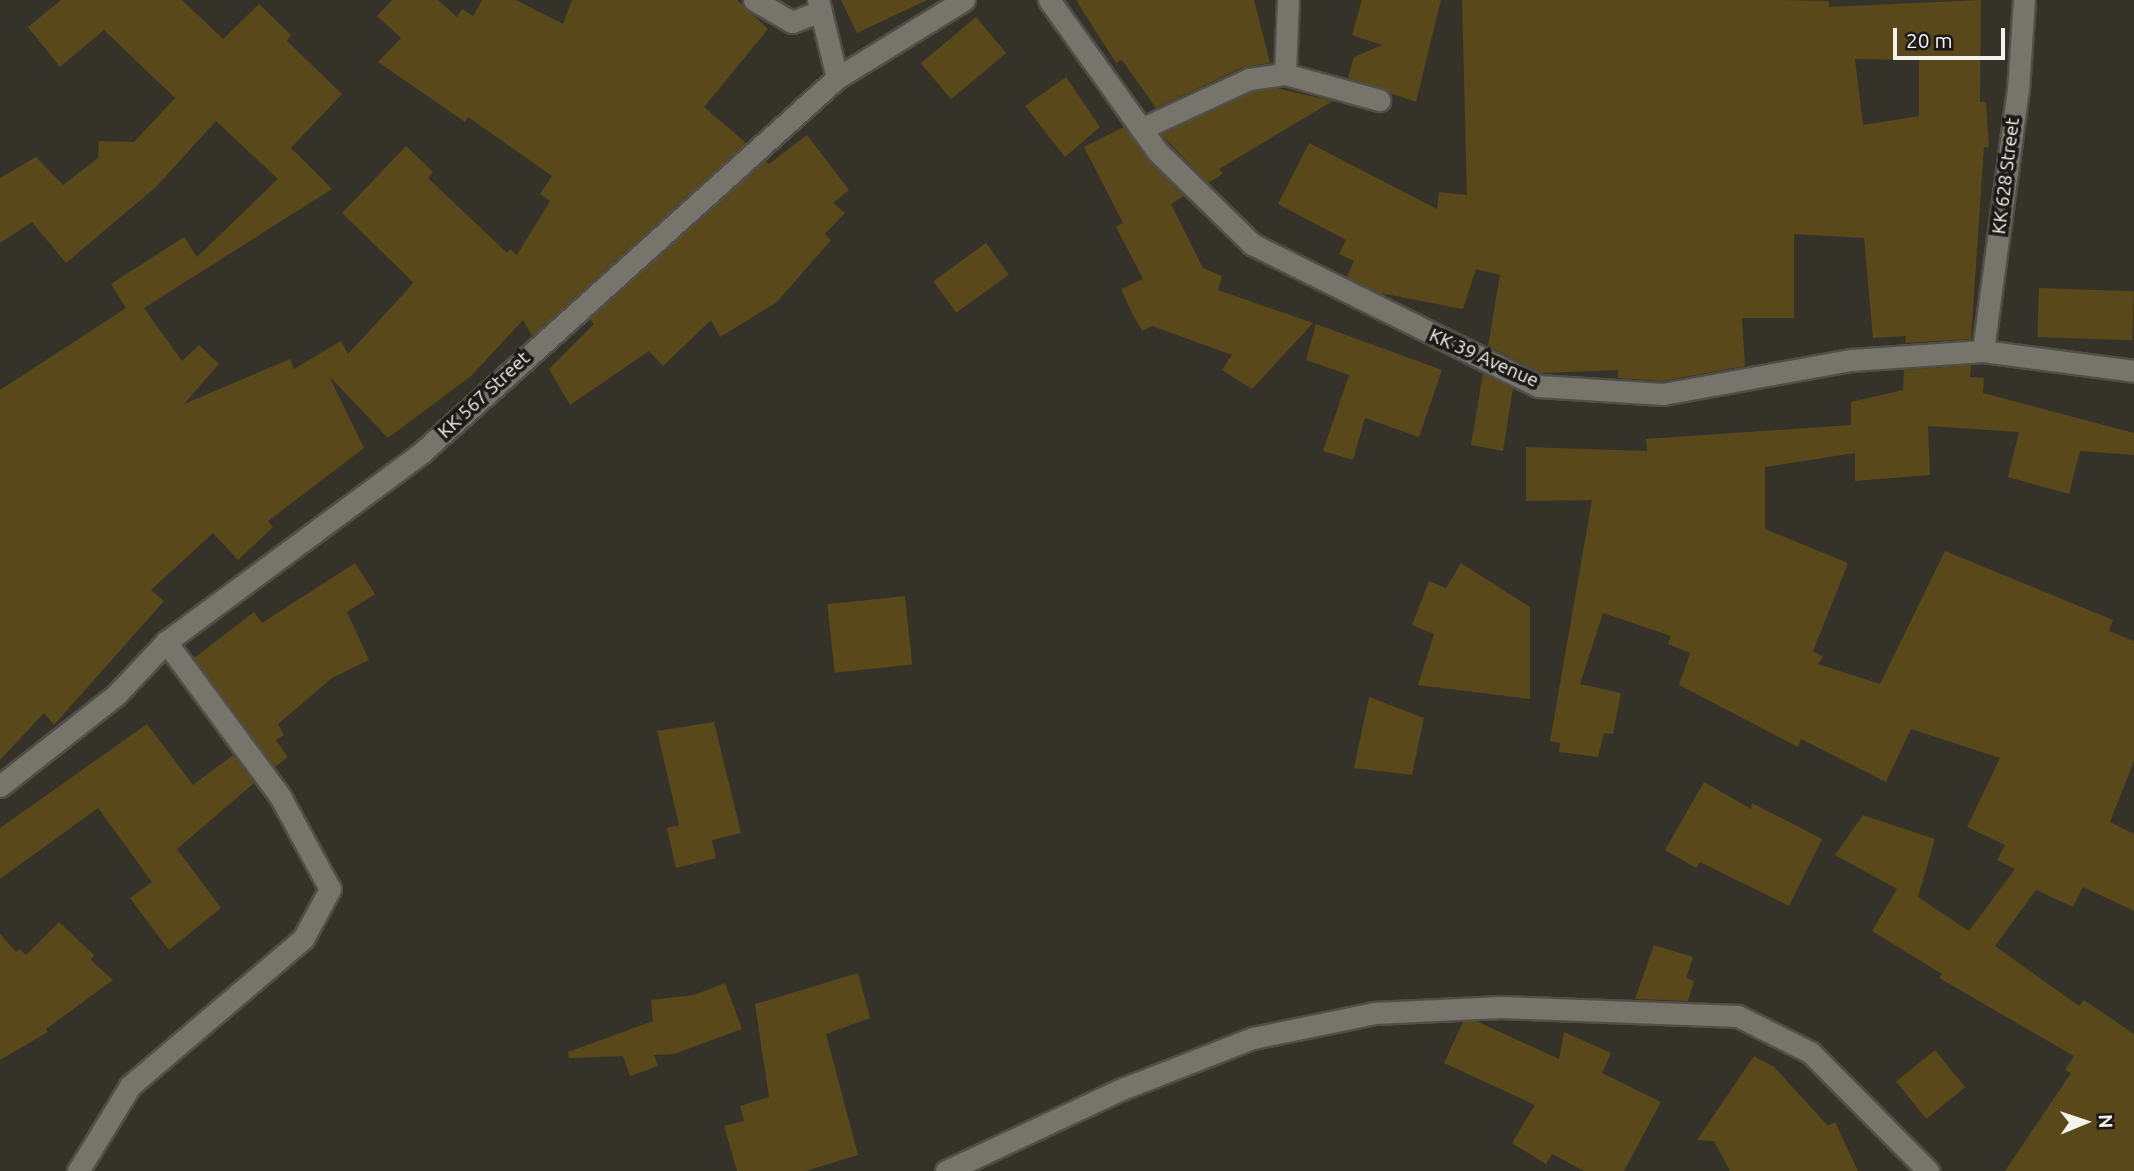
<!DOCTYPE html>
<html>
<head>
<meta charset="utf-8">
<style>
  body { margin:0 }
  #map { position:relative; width:2134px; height:1171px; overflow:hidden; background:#35322a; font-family:Ubuntu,sans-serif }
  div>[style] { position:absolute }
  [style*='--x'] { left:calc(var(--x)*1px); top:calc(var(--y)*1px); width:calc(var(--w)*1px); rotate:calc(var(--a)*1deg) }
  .building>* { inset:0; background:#594819; transform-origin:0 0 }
  .roads { filter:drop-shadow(2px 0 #514e48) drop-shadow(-2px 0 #514e48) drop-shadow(0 2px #514e48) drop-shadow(0 -2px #514e48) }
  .minor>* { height:21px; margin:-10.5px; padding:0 10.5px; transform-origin:10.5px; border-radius:10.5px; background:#77746b }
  span { translate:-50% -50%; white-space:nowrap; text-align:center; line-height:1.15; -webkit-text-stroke:7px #1b1a17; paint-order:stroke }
  .street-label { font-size:19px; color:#f5f3ee }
  .north { position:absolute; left:2050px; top:1087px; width:70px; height:70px; -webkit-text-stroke:5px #1b1a17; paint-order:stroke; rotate:88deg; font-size:19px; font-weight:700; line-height:28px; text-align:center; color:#f5f3ee }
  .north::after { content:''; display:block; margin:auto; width:24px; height:32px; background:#f5f3ee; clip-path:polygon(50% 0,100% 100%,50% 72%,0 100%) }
  .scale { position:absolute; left:1893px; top:28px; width:112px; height:32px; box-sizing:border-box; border:4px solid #f5f3ee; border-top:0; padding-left:9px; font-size:21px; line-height:24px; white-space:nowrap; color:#f5f3ee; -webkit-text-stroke:5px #1b1a17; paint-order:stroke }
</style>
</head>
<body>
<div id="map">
  <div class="building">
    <div style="clip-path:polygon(61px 0,182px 0,223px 39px,259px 4px,291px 35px,287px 41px,342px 94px,291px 148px,332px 189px,144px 308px,182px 361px,199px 345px,219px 364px,184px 404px,290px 359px,294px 369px,341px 341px,348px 354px,409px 288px,413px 282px,342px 213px,406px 146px,433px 172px,428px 178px,507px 253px,510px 249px,517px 255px,550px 201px,540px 194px,552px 176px,468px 117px,465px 122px,378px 62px,401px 38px,377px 16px,392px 0,438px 0,457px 17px,462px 9px,473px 16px,482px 0,516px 0,563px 24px,572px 0,737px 0,768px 29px,704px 107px,746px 143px,532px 336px,523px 320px,471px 376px,388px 438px,329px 376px,364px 448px,268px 521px,273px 527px,238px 560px,213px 533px,151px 590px,164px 601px,54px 725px,44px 713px,0 760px,0 390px,126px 308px,111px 284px,184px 237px,197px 257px,278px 179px,216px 121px,156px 187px,66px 263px,32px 222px,0 243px,0 178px,36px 157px,63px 185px,98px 158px,99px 141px,134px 142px,175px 98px,104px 30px,60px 67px,28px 27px)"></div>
    <div style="clip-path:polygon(841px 0,927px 0,857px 33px)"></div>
    <div style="clip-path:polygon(1076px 0,1254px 0,1270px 63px,1243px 67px,1156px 108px,1122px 60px,1116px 63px)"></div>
    <div style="clip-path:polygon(1362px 0,1441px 0,1416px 102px,1348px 78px,1354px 57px,1382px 45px,1352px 35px)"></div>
    <div style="clip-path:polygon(evenodd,1462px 0,1781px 0,1829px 1px,1829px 7px,1981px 0,1980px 102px,1986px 102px,1989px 147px,1984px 147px,1971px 339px,1905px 343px,1906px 336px,1873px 338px,1864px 238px,1794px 234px,1794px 318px,1742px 318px,1745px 366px,1662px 381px,1618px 378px,1618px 370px,1541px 373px,1488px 346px,1500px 275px,1476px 269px,1463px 309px,1380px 293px,1347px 277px,1354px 261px,1339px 254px,1346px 240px,1278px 204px,1309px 143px,1437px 209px,1439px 192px,1467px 195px,1462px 0,1855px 59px,1919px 60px,1919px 116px,1863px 125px,1855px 59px)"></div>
    <div style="left:976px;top:17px;width:47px;height:72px;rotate:50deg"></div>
    <div style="clip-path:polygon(1066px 77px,1100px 127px,1065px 157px,1025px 106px)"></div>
    <div style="clip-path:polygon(1276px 88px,1333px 101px,1219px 169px,1223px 174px,1208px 183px,1161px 134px,1253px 92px)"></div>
    <div style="clip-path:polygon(1124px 127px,1149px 161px,1184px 196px,1171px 204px,1203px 268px,1222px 276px,1218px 290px,1313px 323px,1252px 389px,1222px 370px,1232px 355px,1152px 326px,1142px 331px,1132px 313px,1121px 289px,1143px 279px,1116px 227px,1123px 223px,1084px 147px)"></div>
    <div style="clip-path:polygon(807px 135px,849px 190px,833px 203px,845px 213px,825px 234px,831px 240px,777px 302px,735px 328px,720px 337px,711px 320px,663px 366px,649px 351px,570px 405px,549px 369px,594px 324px,590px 319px,765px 160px,769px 164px)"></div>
    <div style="left:986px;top:243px;width:39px;height:65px;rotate:54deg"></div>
    <div style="left:2039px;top:288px;width:95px;height:49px;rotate:2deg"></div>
    <div style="clip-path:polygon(1316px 324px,1442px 370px,1419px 437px,1365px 418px,1353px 460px,1323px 451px,1349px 375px,1306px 360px)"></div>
    <div style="clip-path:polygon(1971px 365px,1970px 377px,1984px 378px,1983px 393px,2134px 433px,2134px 455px,2080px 451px,2069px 494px,2008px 477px,2019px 432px,1928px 426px,1930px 475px,1855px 481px,1855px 453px,1765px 467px,1765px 529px,1848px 563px,1813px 651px,1823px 657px,1818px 664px,1880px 684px,1945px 551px,2113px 620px,2109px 631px,2134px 641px,2134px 761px,2110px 822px,2134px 834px,2134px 911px,2083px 887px,2073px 907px,2036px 890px,1995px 946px,2079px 1006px,2084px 1000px,2134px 1034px,2134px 1171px,2005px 1171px,2071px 1073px,2065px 1070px,2074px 1056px,1939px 978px,1942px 974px,1872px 931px,1897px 889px,1835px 855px,1863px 815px,1935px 839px,1918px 897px,1969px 931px,2015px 869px,1997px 860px,2005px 845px,1967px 827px,2000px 758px,1911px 729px,1886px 782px,1801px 739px,1798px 747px,1679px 685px,1690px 653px,1668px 644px,1671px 636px,1603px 613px,1580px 684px,1621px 693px,1613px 734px,1604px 733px,1598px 757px,1559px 752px,1560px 743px,1550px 741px,1592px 500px,1526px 501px,1526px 447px,1647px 451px,1646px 439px,1851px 425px,1851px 402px,1903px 390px,1904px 370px)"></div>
    <div style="clip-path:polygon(1483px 373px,1513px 388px,1503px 451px,1471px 445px)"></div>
    <div style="clip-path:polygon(355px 563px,375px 594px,347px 612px,369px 660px,332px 678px,278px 724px,284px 735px,276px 740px,288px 757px,275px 767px,194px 658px,254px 612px,262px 623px)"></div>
    <div style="clip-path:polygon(1461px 563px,1530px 607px,1530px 699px,1418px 685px,1434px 634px,1412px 625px,1429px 581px,1446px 588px)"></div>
    <div style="left:905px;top:596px;width:69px;height:78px;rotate:84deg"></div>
    <div style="clip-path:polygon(1369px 697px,1424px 718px,1412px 775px,1354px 768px)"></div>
    <div style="clip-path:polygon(714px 722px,741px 833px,712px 840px,716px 858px,676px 868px,667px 828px,679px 825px,657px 731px)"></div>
    <div style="clip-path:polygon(147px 724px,193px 785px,233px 755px,254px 783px,177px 849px,221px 908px,169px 950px,130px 898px,152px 882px,98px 808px,0 879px,0 828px)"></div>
    <div style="clip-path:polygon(1704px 782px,1751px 809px,1752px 803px,1822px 839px,1789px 906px,1700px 862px,1696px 868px,1665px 850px)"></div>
    <div style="clip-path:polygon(59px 922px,94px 955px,91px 960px,113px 980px,46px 1029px,48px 1032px,0 1060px,0 934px,16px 952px,20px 949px,26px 955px)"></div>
    <div style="clip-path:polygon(1654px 945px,1693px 957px,1686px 978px,1694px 981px,1688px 1001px,1635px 999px)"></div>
    <div style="clip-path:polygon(858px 973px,870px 1018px,826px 1034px,858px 1155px,806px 1171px,737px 1171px,724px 1126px,744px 1121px,740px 1106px,769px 1097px,755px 1004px)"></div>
    <div style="clip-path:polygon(725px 983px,742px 1029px,674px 1054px,654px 1055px,658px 1066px,630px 1076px,623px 1056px,569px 1058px,568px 1052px,653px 1021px,651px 1000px,694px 995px)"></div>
    <div style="clip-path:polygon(1476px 1021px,1559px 1059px,1564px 1032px,1611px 1053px,1602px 1073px,1661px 1102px,1624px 1171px,1584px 1171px,1552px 1154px,1546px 1164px,1512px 1143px,1535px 1105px,1444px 1063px,1463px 1022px)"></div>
    <div style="left:1935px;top:1050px;width:48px;height:50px;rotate:51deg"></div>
    <div style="clip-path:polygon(1754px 1056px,1774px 1067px,1828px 1126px,1835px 1122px,1858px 1171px,1730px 1171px,1714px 1141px,1697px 1140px)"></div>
  </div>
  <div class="roads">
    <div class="minor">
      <div style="--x:754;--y:0;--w:44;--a:30.1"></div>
      <div style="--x:792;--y:22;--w:31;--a:-21"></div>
      <div style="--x:818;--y:0;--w:80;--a:76.3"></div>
      <div style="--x:1049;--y:0;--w:187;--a:54.4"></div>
      <div style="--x:1158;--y:152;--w:132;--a:44.4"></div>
      <div style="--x:1252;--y:244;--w:319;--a:26.4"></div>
      <div style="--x:1538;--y:386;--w:125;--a:3.7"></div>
      <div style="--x:1663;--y:394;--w:191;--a:-10.3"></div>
      <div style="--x:1851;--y:360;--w:132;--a:-3.9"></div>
      <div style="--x:1983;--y:351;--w:152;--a:7.5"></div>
      <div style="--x:1285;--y:74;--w:74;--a:-87.7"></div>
      <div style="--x:1141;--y:129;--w:119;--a:-24.8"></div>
      <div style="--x:1249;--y:79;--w:36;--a:-8"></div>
      <div style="--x:1285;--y:74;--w:98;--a:15.5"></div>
      <div style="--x:1983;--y:351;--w:263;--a:-82.4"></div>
      <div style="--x:2018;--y:90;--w:90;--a:-86.2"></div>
      <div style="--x:0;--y:786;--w:147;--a:-38.1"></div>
      <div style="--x:116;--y:695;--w:73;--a:-46.7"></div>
      <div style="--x:166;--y:642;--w:315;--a:-36.5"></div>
      <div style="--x:419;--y:455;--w:563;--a:-42.05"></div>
      <div style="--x:837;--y:78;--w:149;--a:-31.6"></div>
      <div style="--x:78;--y:1171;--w:100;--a:-58.5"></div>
      <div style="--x:130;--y:1086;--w:227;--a:-40.4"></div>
      <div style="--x:303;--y:939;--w:57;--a:-61.6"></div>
      <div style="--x:330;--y:889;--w:106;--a:-118.3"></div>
      <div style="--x:280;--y:796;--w:192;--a:-126.5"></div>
      <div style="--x:946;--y:1171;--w:194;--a:-25"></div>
      <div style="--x:1122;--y:1089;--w:141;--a:-21.3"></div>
      <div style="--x:1253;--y:1038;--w:125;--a:-11.6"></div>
      <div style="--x:1375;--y:1013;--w:126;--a:-2.7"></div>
      <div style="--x:1501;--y:1007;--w:237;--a:2.2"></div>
      <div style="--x:1738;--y:1016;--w:80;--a:26.6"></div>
      <div style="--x:1810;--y:1052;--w:168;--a:45.2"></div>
    </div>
  </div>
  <div class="street-label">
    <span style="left:2006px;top:176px;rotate:-83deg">KK 628 Street</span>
    <span style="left:1484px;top:358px;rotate:24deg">KK 39 Avenue</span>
    <span style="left:484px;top:395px;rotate:-43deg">KK 567 Street</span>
  </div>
  <div class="north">N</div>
  <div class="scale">20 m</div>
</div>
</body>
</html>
